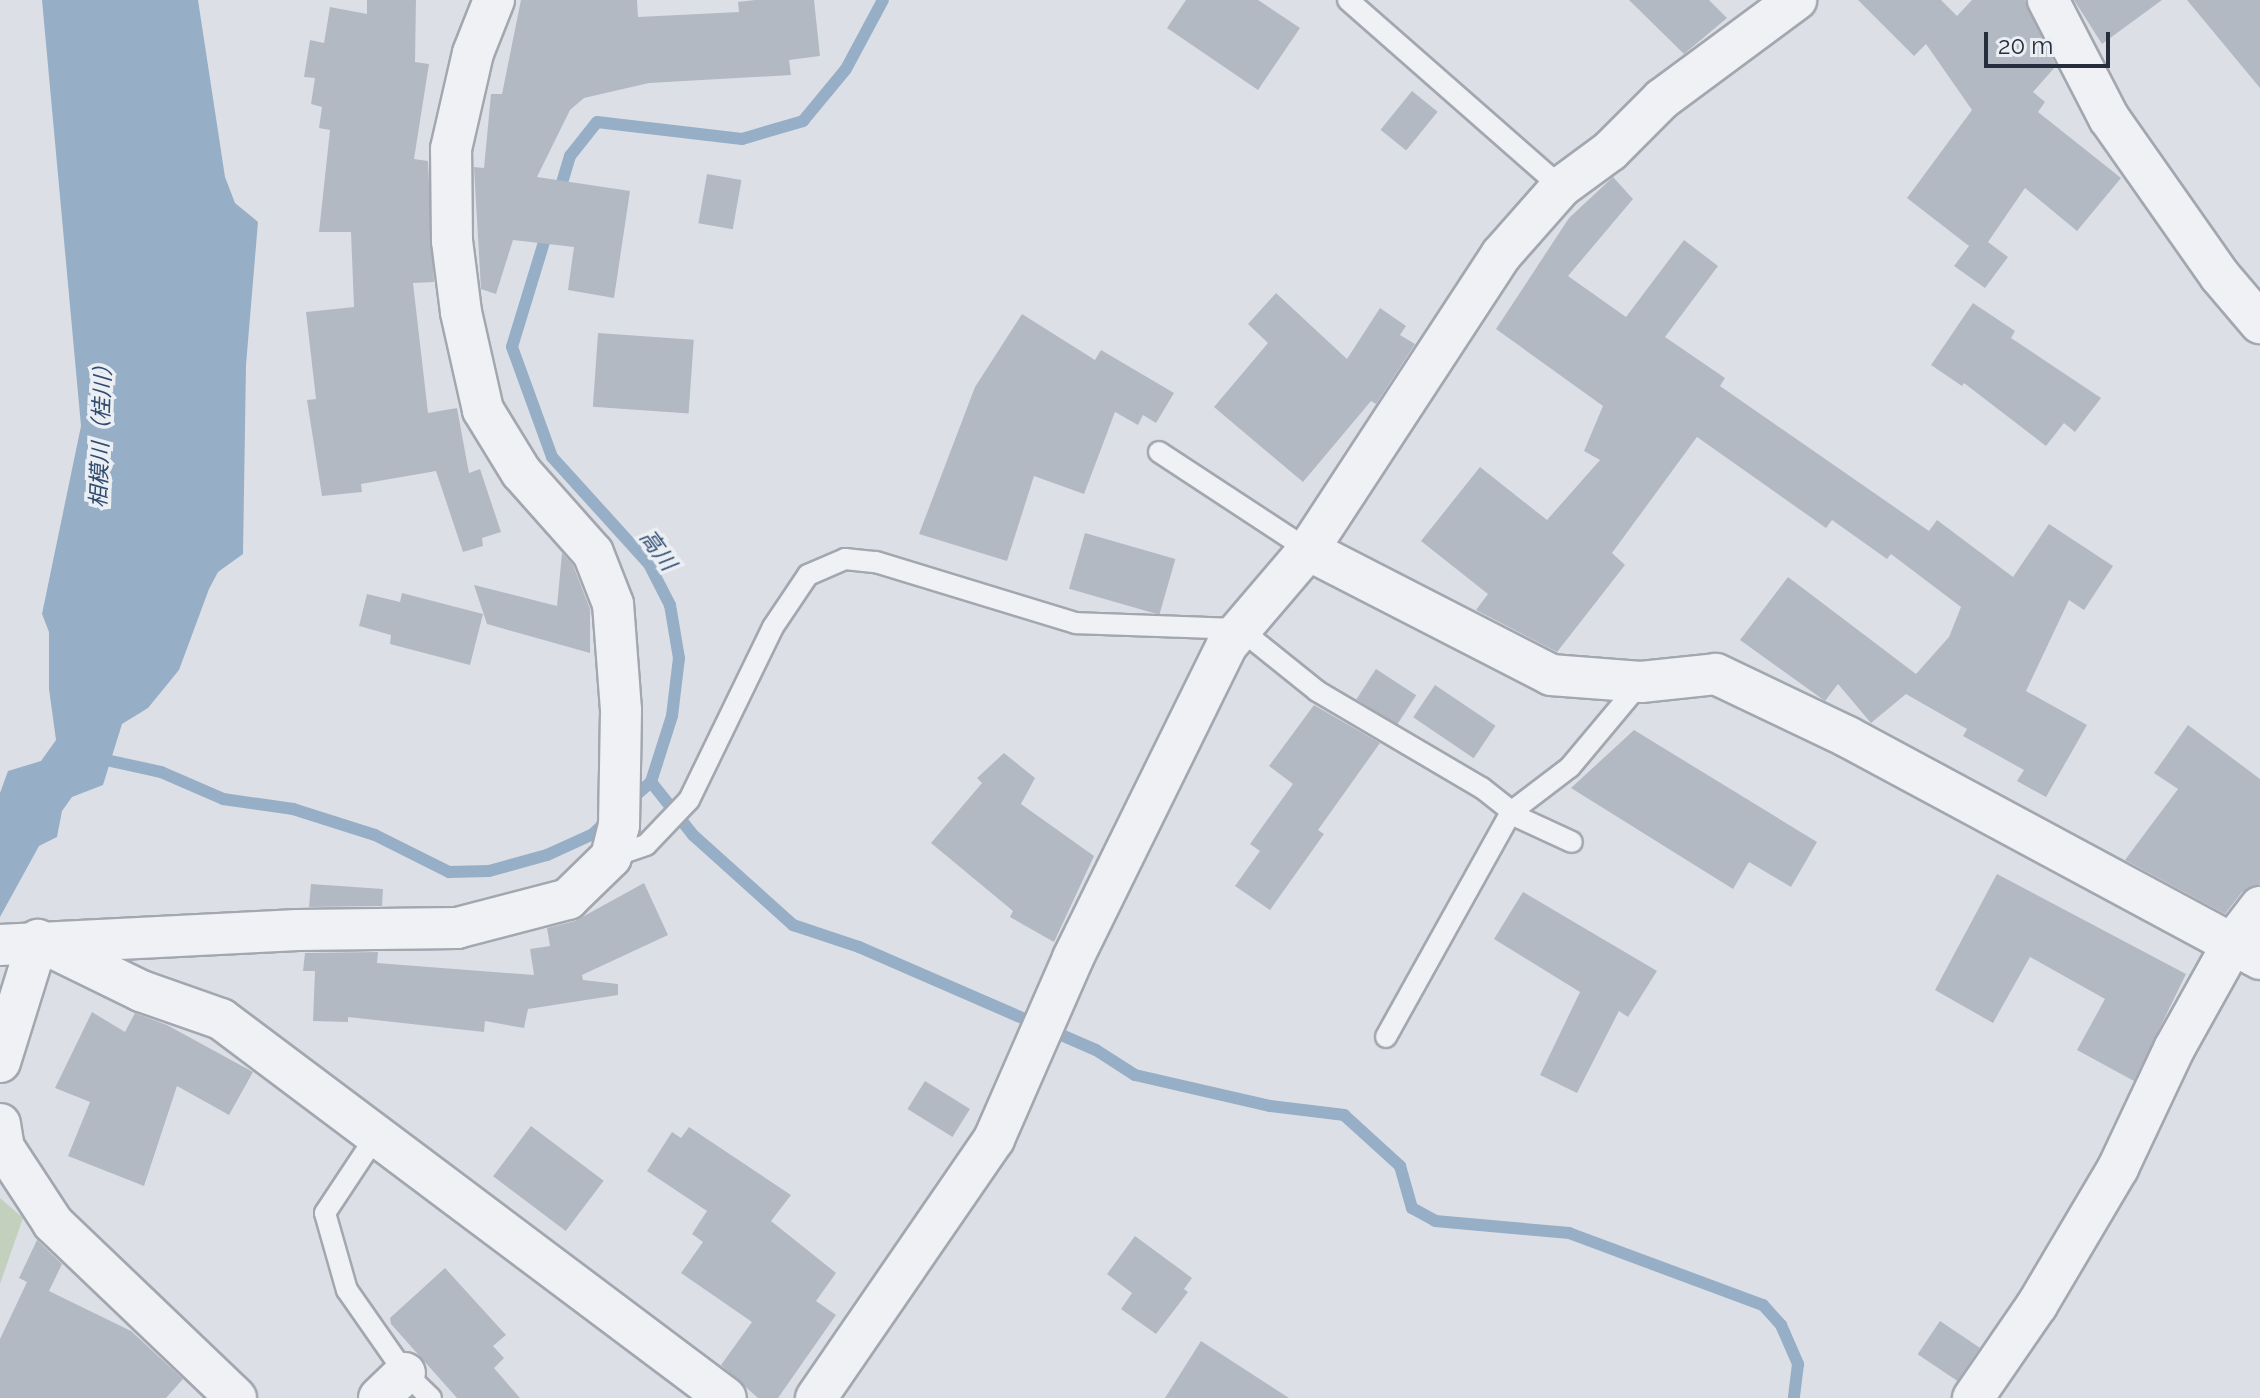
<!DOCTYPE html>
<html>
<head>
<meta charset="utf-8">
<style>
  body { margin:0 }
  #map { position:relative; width:2260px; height:1398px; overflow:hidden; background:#dce0e6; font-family:Raleway,"Noto Sans JP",sans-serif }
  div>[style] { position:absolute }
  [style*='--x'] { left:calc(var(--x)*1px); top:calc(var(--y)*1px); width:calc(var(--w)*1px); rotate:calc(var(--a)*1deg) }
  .green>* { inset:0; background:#c2d0bd }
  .water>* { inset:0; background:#97aec7 }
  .stream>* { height:12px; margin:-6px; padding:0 6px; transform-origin:6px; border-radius:6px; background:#97aec7 }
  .building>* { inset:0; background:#b3b9c3; transform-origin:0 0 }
  .roads { filter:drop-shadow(2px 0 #a2a7b0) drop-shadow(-2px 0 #a2a7b0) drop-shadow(0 2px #a2a7b0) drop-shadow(0 -2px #a2a7b0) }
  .lane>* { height:20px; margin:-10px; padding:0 10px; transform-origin:10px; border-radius:10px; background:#eff1f5 }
  .street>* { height:40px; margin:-20px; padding:0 20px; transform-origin:20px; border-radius:20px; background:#eff1f5 }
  span { translate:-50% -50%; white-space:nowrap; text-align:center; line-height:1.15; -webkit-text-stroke:7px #ebeff4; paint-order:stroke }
  .water-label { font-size:22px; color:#304c70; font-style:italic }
  .scale { position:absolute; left:1984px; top:32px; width:126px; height:36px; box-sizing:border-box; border:4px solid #262e3d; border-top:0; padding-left:10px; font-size:24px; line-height:28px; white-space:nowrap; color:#262e3d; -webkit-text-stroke:6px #ebeff4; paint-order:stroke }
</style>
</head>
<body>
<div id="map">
  <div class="green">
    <div style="clip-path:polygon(0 1198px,23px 1218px,0 1284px)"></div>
  </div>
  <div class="water">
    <div style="clip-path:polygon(42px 0,198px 0,225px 177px,235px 203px,258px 222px,246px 365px,243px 554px,218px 572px,209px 589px,179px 670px,148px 708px,122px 724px,103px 785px,72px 797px,62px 811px,57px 837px,39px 846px,0 917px,0 793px,8px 771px,41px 761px,56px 740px,49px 689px,49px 632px,42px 614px,81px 426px)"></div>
  </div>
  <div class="stream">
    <div style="--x:558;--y:196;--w:42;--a:-73.3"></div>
    <div style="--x:570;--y:156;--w:43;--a:-51.5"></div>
    <div style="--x:597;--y:122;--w:146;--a:6.7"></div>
    <div style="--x:742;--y:139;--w:64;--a:-16.4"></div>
    <div style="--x:803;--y:121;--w:67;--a:-50.4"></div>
    <div style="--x:846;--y:69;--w:78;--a:-61.8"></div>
    <div style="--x:548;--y:229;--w:123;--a:107"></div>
    <div style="--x:512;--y:347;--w:117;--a:70"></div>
    <div style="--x:552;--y:457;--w:144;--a:47.8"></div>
    <div style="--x:649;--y:564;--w:46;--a:62.9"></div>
    <div style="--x:670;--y:605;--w:54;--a:80.4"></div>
    <div style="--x:679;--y:658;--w:58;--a:96.9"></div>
    <div style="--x:672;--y:716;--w:69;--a:107.7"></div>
    <div style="--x:651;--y:782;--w:29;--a:139"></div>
    <div style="--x:97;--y:758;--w:66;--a:12.3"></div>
    <div style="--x:161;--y:772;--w:68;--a:23.5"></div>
    <div style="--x:223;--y:799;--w:71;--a:8.1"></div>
    <div style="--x:293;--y:809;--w:86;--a:17.6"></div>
    <div style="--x:375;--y:835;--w:83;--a:26.6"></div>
    <div style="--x:449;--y:872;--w:40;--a:-1.4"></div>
    <div style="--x:489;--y:871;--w:60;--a:-15.4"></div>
    <div style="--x:547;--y:855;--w:51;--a:-24.5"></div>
    <div style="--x:593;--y:834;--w:22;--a:-43"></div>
    <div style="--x:651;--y:782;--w:68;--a:51.6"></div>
    <div style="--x:693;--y:835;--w:135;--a:42"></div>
    <div style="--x:793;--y:925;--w:70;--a:18.4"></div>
    <div style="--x:859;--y:947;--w:258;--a:23.5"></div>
    <div style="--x:1096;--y:1050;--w:46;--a:32.7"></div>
    <div style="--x:1135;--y:1075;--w:139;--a:12.9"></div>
    <div style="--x:1270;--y:1106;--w:75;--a:6.9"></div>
    <div style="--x:1344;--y:1115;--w:76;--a:42.3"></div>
    <div style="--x:1400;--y:1166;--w:44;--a:74.1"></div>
    <div style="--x:1412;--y:1208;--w:26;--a:29"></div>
    <div style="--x:1435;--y:1221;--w:135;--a:5.1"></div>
    <div style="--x:1569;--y:1233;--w:207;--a:20.4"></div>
    <div style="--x:1763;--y:1305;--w:27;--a:48"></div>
    <div style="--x:1781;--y:1325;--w:43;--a:66.4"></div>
    <div style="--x:1798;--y:1364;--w:34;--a:97"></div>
  </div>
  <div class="building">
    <div style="clip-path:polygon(367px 0,416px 0,415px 62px,429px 64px,414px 159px,428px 161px,434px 282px,413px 283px,428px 413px,457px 408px,469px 473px,480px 469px,501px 532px,482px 538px,483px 546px,463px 552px,436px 471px,361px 484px,362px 492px,322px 496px,307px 400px,316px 399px,306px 312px,354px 307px,351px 232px,319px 232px,330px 130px,319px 128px,322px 107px,311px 104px,315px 78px,304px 77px,310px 40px,324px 43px,330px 7px,367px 14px)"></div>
    <div style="clip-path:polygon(521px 0,637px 0,638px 17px,739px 12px,738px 2px,755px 0,814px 0,820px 56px,789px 60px,791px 75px,649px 83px,584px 98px,570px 110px,537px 177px,630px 191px,614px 298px,568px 290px,574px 247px,513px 240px,496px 294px,481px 289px,474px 167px,484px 168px,491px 94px,502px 94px)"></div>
    <div style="clip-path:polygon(1186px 0,1258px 0,1300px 28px,1258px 90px,1167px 28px)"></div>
    <div style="clip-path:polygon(1629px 0,1709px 0,1727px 18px,1684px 54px)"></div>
    <div style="clip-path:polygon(1858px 0,1941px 0,1957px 16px,1972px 0,2025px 0,2056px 66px,2033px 92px,2045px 102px,2038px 112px,2121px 178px,2077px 231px,2025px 188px,1988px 242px,2008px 257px,1985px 288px,1954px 266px,1969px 246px,1907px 198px,1972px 110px,1926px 44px,1914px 56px)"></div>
    <div style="clip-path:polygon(2074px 0,2162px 0,2102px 44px)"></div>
    <div style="clip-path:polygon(2187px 0,2260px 0,2260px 88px)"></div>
    <div style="left:1412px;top:91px;width:33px;height:50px;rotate:39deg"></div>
    <div style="left:707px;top:174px;width:35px;height:50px;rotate:10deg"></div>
    <div style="clip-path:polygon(1613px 177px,1633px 199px,1568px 276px,1626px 317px,1684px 240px,1718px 266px,1665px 337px,1725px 378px,1720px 386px,1929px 531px,1937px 520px,2013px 577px,2049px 524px,2113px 566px,2084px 610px,2069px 600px,2026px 691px,2087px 725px,2046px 797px,2017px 781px,2024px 770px,1963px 736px,1967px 729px,1906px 694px,1871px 723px,1838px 684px,1825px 701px,1740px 640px,1788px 577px,1916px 674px,1949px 637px,1961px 607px,1891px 554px,1887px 559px,1832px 520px,1826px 528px,1697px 437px,1612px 553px,1625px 565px,1557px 652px,1476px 610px,1488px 594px,1421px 541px,1480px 467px,1547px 520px,1600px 460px,1584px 451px,1603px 406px,1496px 329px,1569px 218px)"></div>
    <div style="clip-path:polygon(1276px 293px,1347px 359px,1380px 308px,1406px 326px,1400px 335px,1415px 344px,1376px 404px,1371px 401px,1303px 482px,1214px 407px,1268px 343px,1248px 324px)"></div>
    <div style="clip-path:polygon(1973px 303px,2015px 331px,2011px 338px,2101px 398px,2075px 432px,2064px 423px,2046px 446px,1964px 383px,1962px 386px,1931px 365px)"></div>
    <div style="clip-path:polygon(1022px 314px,1095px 360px,1101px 350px,1174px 393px,1156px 423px,1143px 415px,1138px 425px,1115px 412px,1084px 494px,1034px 476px,1007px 561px,919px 534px,975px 387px)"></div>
    <div style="left:598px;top:333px;width:96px;height:74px;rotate:4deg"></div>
    <div style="left:1085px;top:533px;width:94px;height:58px;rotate:16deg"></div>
    <div style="clip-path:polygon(562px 553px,573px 565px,590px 609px,590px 653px,487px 624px,474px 585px,557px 606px)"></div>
    <div style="clip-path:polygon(402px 593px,483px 614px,470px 665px,390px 644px,391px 635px,359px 626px,367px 594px,400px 602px)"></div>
    <div style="left:1376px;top:669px;width:48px;height:36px;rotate:33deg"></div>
    <div style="left:1435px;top:685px;width:73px;height:39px;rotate:34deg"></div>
    <div style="clip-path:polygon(1314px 705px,1380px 743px,1318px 830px,1324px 834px,1270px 910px,1235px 886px,1260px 851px,1250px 844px,1293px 784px,1269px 766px)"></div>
    <div style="clip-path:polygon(2188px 725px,2260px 779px,2260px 884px,2242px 892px,2225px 914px,2125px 860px,2178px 789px,2154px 773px)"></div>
    <div style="clip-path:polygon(1634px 730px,1817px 842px,1791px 887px,1749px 862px,1733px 889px,1571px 788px)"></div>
    <div style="clip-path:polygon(1004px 753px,1035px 778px,1021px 804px,1094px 856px,1054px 942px,1010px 917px,1013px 911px,931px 843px,982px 783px,977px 778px)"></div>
    <div style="clip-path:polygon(1997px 874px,2186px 974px,2134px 1081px,2077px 1050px,2105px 999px,2030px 957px,1993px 1023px,1935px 990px)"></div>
    <div style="clip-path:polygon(644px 883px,668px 935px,582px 975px,583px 980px,618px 984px,618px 995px,528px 1009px,524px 1028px,485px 1021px,484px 1032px,348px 1017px,348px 1022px,313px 1021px,315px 971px,303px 971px,305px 953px,378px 952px,377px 963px,534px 975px,530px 949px,550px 946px,547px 928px,575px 921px)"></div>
    <div style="clip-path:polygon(311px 884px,383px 889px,382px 906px,309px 907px)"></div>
    <div style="clip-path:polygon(1523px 892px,1657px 971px,1628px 1017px,1619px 1011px,1577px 1093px,1540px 1075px,1580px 992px,1494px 939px)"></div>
    <div style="clip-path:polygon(92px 1012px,125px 1032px,135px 1013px,167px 1025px,253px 1072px,229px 1115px,177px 1086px,144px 1186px,68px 1156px,90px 1102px,55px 1088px)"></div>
    <div style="left:925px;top:1081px;width:53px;height:33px;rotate:32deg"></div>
    <div style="left:531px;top:1126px;width:91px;height:63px;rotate:37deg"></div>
    <div style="clip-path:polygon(689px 1127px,791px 1195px,771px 1221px,836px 1273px,816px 1301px,836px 1315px,778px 1398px,758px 1398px,721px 1365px,752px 1322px,681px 1273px,703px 1242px,692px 1234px,707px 1211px,647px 1171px,672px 1132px,681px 1138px)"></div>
    <div style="clip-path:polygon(1135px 1236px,1192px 1278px,1184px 1289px,1188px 1292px,1156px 1334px,1121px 1309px,1132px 1293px,1107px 1274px)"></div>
    <div style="clip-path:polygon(37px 1240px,62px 1264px,49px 1291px,131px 1331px,183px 1379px,166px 1398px,0 1398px,0 1339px,27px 1282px,19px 1278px)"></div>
    <div style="clip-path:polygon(445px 1268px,506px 1335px,493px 1346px,504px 1358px,494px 1368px,520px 1398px,457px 1398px,391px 1324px,390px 1318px)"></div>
    <div style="left:1940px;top:1321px;width:48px;height:40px;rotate:34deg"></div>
    <div style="clip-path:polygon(1201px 1341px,1289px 1398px,1165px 1398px)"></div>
  </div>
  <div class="roads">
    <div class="lane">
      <div style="--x:1348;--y:0;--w:283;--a:41.3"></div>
      <div style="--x:1159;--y:452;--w:178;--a:33.3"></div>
      <div style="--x:611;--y:857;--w:37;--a:-19"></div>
      <div style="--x:646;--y:845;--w:62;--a:-46.3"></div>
      <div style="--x:689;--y:800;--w:192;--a:-64.1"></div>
      <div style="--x:773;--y:627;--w:63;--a:-56.1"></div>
      <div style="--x:808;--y:575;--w:40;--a:-23.4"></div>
      <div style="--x:845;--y:559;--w:31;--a:6"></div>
      <div style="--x:876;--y:562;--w:209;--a:17"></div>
      <div style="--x:1076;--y:623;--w:164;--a:2.1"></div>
      <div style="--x:1240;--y:629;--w:99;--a:38.8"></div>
      <div style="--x:1317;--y:691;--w:191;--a:30.5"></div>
      <div style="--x:1482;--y:788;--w:48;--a:38.3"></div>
      <div style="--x:1520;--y:818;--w:57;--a:24.8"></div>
      <div style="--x:1386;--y:1037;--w:257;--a:-60.9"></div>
      <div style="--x:1511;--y:812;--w:74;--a:-37.3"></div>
      <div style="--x:1570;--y:767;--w:111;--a:-50.1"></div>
      <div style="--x:378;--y:1133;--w:96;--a:123.5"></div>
      <div style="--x:325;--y:1213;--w:80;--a:74.1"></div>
      <div style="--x:347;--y:1290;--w:101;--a:55.1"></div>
      <div style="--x:405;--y:1373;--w:36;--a:44"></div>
    </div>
    <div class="street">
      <div style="--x:2048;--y:0;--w:133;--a:62.7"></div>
      <div style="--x:2109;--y:118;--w:193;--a:54.9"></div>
      <div style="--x:2220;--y:276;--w:62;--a:49.6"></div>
      <div style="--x:1308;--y:550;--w:273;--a:27.2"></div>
      <div style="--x:1551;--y:675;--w:90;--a:4.4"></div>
      <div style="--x:1641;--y:682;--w:75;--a:-6.1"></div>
      <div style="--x:1716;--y:674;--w:146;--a:25.5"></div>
      <div style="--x:1848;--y:737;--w:468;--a:28.3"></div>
      <div style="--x:45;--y:944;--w:107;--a:26.1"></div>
      <div style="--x:141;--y:991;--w:85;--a:19.3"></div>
      <div style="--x:221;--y:1019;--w:631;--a:36.89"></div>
      <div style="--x:0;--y:945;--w:298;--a:-2.9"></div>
      <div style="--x:298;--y:930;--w:159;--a:-0.7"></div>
      <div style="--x:457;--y:928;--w:115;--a:-14.6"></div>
      <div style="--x:568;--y:899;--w:60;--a:-44.3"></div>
      <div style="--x:611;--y:857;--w:32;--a:-76"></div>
      <div style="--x:619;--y:826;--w:116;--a:-89"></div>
      <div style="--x:621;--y:710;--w:106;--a:-94.3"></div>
      <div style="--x:613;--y:604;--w:55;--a:-111.4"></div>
      <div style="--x:593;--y:553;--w:108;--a:-131.6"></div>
      <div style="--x:521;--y:472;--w:73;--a:-121.5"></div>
      <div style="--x:483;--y:410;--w:100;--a:-102.7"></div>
      <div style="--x:461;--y:312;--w:72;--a:-97.2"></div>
      <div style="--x:452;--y:241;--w:92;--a:-90.6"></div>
      <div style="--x:451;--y:149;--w:98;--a:-77.1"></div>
      <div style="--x:473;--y:53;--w:57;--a:-68.4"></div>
      <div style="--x:0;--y:1062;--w:128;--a:-72.7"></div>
      <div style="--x:0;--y:1124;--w:24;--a:81"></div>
      <div style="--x:4;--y:1148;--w:90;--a:56.8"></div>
      <div style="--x:53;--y:1223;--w:253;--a:43.7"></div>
      <div style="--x:379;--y:1398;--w:36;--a:-44"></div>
      <div style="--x:816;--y:1398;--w:314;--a:-55.5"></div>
      <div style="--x:994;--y:1139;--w:197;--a:-66.4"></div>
      <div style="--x:1073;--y:958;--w:349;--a:-63.8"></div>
      <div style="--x:1227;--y:645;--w:125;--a:-49.5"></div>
      <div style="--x:1308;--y:550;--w:353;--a:-56.8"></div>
      <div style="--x:1501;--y:255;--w:91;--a:-48.6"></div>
      <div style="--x:1561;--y:187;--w:61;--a:-36.3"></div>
      <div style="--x:1610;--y:151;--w:74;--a:-45"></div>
      <div style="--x:1662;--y:99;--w:167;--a:-36.5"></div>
      <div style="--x:1973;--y:1398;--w:113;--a:-55.5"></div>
      <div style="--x:2037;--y:1305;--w:159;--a:-59.4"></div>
      <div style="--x:2118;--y:1168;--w:132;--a:-64.8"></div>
      <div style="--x:2174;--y:1049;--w:124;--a:-60.9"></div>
      <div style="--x:2234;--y:941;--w:43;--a:-52.6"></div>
    </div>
  </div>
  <div class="water-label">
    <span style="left:101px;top:431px;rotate:-88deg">相模川（桂川）</span>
    <span style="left:658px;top:550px;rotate:54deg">高川</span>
  </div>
  <div class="scale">20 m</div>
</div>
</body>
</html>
